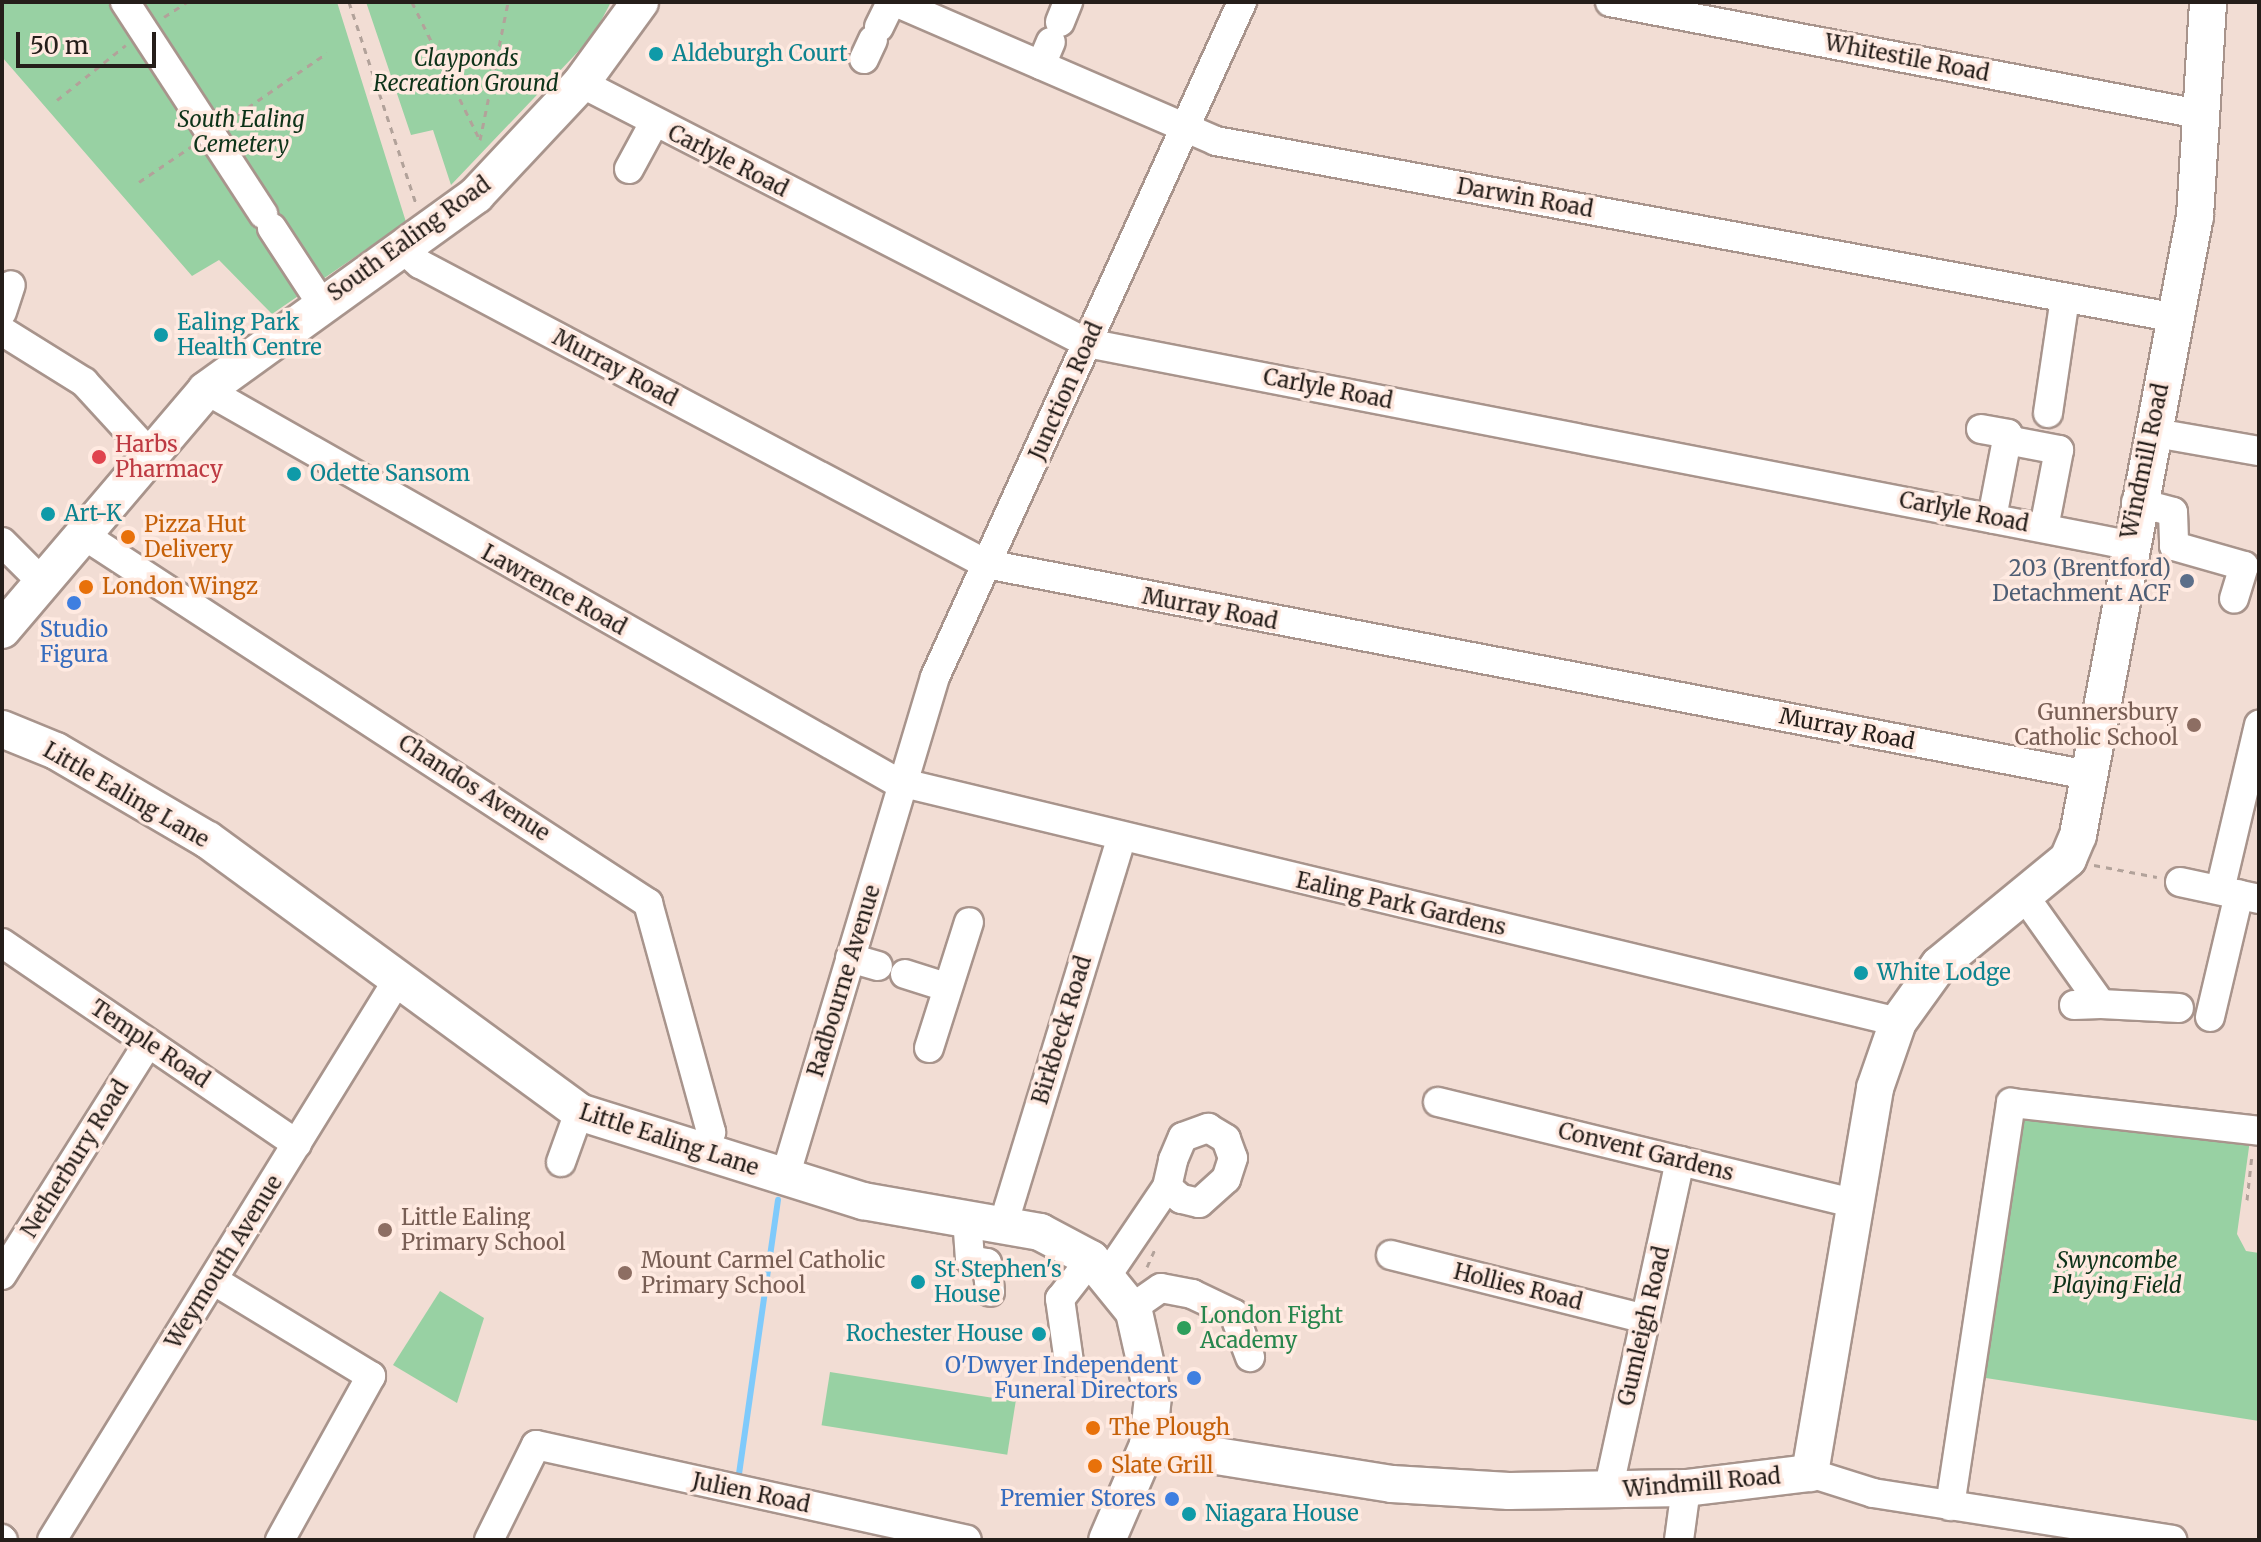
<!DOCTYPE html>
<html>
<head>
<meta charset="utf-8">
<style>
  body { margin:0 }
  #map { position:relative; width:2261px; height:1542px; overflow:hidden; background:#f2ddd4; font-family:Merriweather,serif }
  div>[style] { position:absolute }
  [style*='--x'] { left:calc(var(--x)*1px); top:calc(var(--y)*1px); width:calc(var(--w)*1px); rotate:calc(var(--a)*1deg) }
  .green>* { inset:0; background:#98d1a3; transform-origin:0 0 }
  .stream>* { height:6px; margin:-3px; padding:0 3px; transform-origin:3px; border-radius:3px; background:#7fcafb }
  .path>* { height:3px; margin-top:-1.5px; transform-origin:0; background:repeating-linear-gradient(90deg,#b2a29a 0 6px,transparent 0 12px) }
  .roads { filter:drop-shadow(2px 0 #a8948c) drop-shadow(-2px 0 #a8948c) drop-shadow(0 2px #a8948c) drop-shadow(0 -2px #a8948c) }
  .minor>* { height:28px; margin:-14px; padding:0 14px; transform-origin:14px; border-radius:14px; background:#fff }
  .major>* { height:36px; margin:-18px; padding:0 18px; transform-origin:18px; border-radius:18px; background:#fff }
  .dots>* { width:22px; height:22px; translate:-50% -50%; box-sizing:border-box; border:4px solid #ffeae1; border-radius:50% }
  span { translate:-50% -50%; white-space:nowrap; text-align:center; line-height:1.15; -webkit-text-stroke:7px #ffeae1; paint-order:stroke }
  .culture-label { font-size:22px; color:#0d838f }
  .left { translate:0 -50%; text-align:left }
  .right { translate:-100% -50%; text-align:right }
  .park-label { font-size:22px; color:#0d3319; font-style:italic }
  .street-label { font-size:22px; color:#251e1a }
  .health-label { font-size:22px; color:#be3a42 }
  .food-label { font-size:22px; color:#c56008 }
  .service-label { font-size:22px; color:#4e5e75 }
  .shop-label { font-size:22px; color:#366cbe }
  .education-label { font-size:22px; color:#785e54 }
  .leisure-label { font-size:22px; color:#27864d }
  .frame { position:absolute; inset:0; border:4px solid #251e1a; pointer-events:none }
  .scale { position:absolute; left:16px; top:32px; width:140px; height:36px; box-sizing:border-box; border:4px solid #251e1a; border-top:0; padding-left:10px; font-size:24px; line-height:28px; white-space:nowrap; color:#251e1a; -webkit-text-stroke:6px #ffeae1; paint-order:stroke }
</style>
</head>
<body>
<div id="map">
  <div class="green">
    <div style="clip-path:polygon(2px 2px,337px 2px,406px 222px,272px 314px,219px 260px,192px 276px,2px 57px)"></div>
    <div style="clip-path:polygon(366px 2px,611px 2px,593px 36px,451px 185px,433px 130px,411px 135px)"></div>
    <div style="clip-path:polygon(2014px 1116px,2250px 1140px,2237px 1234px,2246px 1251px,2259px 1253px,2259px 1421px,1973px 1376px)"></div>
    <div style="clip-path:polygon(440px 1291px,484px 1318px,457px 1403px,393px 1365px)"></div>
    <div style="left:830px;top:1372px;width:188px;height:54px;rotate:9deg"></div>
  </div>
  <div class="stream">
    <div style="--x:738;--y:1481;--w:284;--a:-81.9"></div>
  </div>
  <div class="path">
    <div style="--x:349;--y:2;--w:212;--a:71.6"></div>
    <div style="--x:412;--y:2;--w:154;--a:63.8"></div>
    <div style="--x:480;--y:140;--w:141;--a:-78.5"></div>
    <div style="--x:164;--y:17;--w:27;--a:-33"></div>
    <div style="--x:57;--y:100;--w:88;--a:-38.6"></div>
    <div style="--x:228;--y:121;--w:120;--a:-34.5"></div>
    <div style="--x:139;--y:182;--w:64;--a:-34.2"></div>
    <div style="--x:2094;--y:865;--w:64;--a:10.8"></div>
    <div style="--x:2247;--y:1200;--w:45;--a:-83.7"></div>
    <div style="--x:1147;--y:1267;--w:20;--a:-66"></div>
  </div>
  <div class="roads">
    <div class="minor">
      <div style="--x:125;--y:2;--w:253;--a:56.9"></div>
      <div style="--x:895;--y:2;--w:350;--a:23.4"></div>
      <div style="--x:1216;--y:141;--w:977;--a:10.44"></div>
      <div style="--x:1610;--y:2;--w:605;--a:10.77"></div>
      <div style="--x:1060;--y:22;--w:22;--a:-68"></div>
      <div style="--x:879;--y:27;--w:28;--a:-64"></div>
      <div style="--x:864;--y:59;--w:21;--a:-65"></div>
      <div style="--x:1041;--y:65;--w:25;--a:-67"></div>
      <div style="--x:581;--y:83;--w:569;--a:27.2"></div>
      <div style="--x:1087;--y:343;--w:1060;--a:10.98"></div>
      <div style="--x:629;--y:169;--w:52;--a:-61.5"></div>
      <div style="--x:272;--y:228;--w:90;--a:56.8"></div>
      <div style="--x:402;--y:248;--w:24;--a:42"></div>
      <div style="--x:420;--y:264;--w:641;--a:27.93"></div>
      <div style="--x:986;--y:564;--w:1122;--a:10.84"></div>
      <div style="--x:2;--y:312;--w:28;--a:-72"></div>
      <div style="--x:2;--y:331;--w:97;--a:31.9"></div>
      <div style="--x:84;--y:382;--w:98;--a:47.5"></div>
      <div style="--x:206;--y:390;--w:792;--a:29.57"></div>
      <div style="--x:895;--y:781;--w:1032;--a:13.51"></div>
      <div style="--x:2048;--y:413;--w:116;--a:-81.6"></div>
      <div style="--x:1981;--y:429;--w:27;--a:10"></div>
      <div style="--x:2008;--y:434;--w:86;--a:100.8"></div>
      <div style="--x:2150;--y:432;--w:111;--a:9.9"></div>
      <div style="--x:2012;--y:441;--w:48;--a:10.8"></div>
      <div style="--x:2059;--y:450;--w:79;--a:100.9"></div>
      <div style="--x:2136;--y:502;--w:38;--a:15"></div>
      <div style="--x:2173;--y:512;--w:34;--a:88"></div>
      <div style="--x:2174;--y:546;--w:73;--a:15.9"></div>
      <div style="--x:2244;--y:566;--w:34;--a:107"></div>
      <div style="--x:82;--y:534;--w:676;--a:33.1"></div>
      <div style="--x:648;--y:903;--w:238;--a:74.6"></div>
      <div style="--x:711;--y:1132;--w:21;--a:109"></div>
      <div style="--x:2;--y:542;--w:55;--a:45"></div>
      <div style="--x:2180;--y:882;--w:81;--a:12.1"></div>
      <div style="--x:2220;--y:890;--w:170;--a:-76.7"></div>
      <div style="--x:2025;--y:897;--w:131;--a:54.6"></div>
      <div style="--x:2101;--y:1004;--w:27;--a:178"></div>
      <div style="--x:2;--y:943;--w:357;--a:34.3"></div>
      <div style="--x:850;--y:958;--w:29;--a:16"></div>
      <div style="--x:905;--y:974;--w:43;--a:17.6"></div>
      <div style="--x:2101;--y:1004;--w:78;--a:2.9"></div>
      <div style="--x:2210;--y:1017;--w:126;--a:-76.7"></div>
      <div style="--x:929;--y:1048;--w:132;--a:-72.4"></div>
      <div style="--x:1438;--y:1102;--w:427;--a:13.7"></div>
      <div style="--x:1208;--y:1128;--w:21;--a:31"></div>
      <div style="--x:1226;--y:1139;--w:20;--a:70"></div>
      <div style="--x:1233;--y:1158;--w:22;--a:108"></div>
      <div style="--x:1226;--y:1179;--w:36;--a:138"></div>
      <div style="--x:1199;--y:1203;--w:18;--a:-167"></div>
      <div style="--x:1181;--y:1199;--w:18;--a:-139"></div>
      <div style="--x:1167;--y:1187;--w:28;--a:-77"></div>
      <div style="--x:1173;--y:1160;--w:25;--a:-67"></div>
      <div style="--x:1183;--y:1137;--w:27;--a:-20"></div>
      <div style="--x:561;--y:1162;--w:53;--a:-70.2"></div>
      <div style="--x:785;--y:1177;--w:522;--a:-73.3"></div>
      <div style="--x:935;--y:677;--w:742;--a:-65.54"></div>
      <div style="--x:967;--y:1217;--w:43;--a:86"></div>
      <div style="--x:970;--y:1260;--w:17;--a:10"></div>
      <div style="--x:987;--y:1263;--w:29;--a:84"></div>
      <div style="--x:1004;--y:1222;--w:400;--a:-73"></div>
      <div style="--x:1391;--y:1255;--w:262;--a:14.1"></div>
      <div style="--x:1108;--y:1274;--w:105;--a:-55.9"></div>
      <div style="--x:2;--y:1275;--w:274;--a:-57.8"></div>
      <div style="--x:213;--y:1280;--w:185;--a:31.3"></div>
      <div style="--x:371;--y:1376;--w:188;--a:119"></div>
      <div style="--x:1132;--y:1308;--w:35;--a:-35"></div>
      <div style="--x:1161;--y:1288;--w:32;--a:11"></div>
      <div style="--x:1192;--y:1294;--w:47;--a:25.5"></div>
      <div style="--x:1234;--y:1314;--w:46;--a:69.6"></div>
      <div style="--x:1069;--y:1362;--w:64;--a:-98.1"></div>
      <div style="--x:1060;--y:1299;--w:51;--a:-52.2"></div>
      <div style="--x:1810;--y:1473;--w:66;--a:17.6"></div>
      <div style="--x:1873;--y:1493;--w:303;--a:8.9"></div>
      <div style="--x:1608;--y:1491;--w:338;--a:-77.7"></div>
      <div style="--x:1950;--y:1506;--w:408;--a:-81.4"></div>
      <div style="--x:2011;--y:1103;--w:250;--a:6.4"></div>
      <div style="--x:2;--y:1539;--w:1;--a:45"></div>
      <div style="--x:52;--y:1540;--w:653;--a:-58.33"></div>
      <div style="--x:489;--y:1540;--w:106;--a:-63.7"></div>
      <div style="--x:536;--y:1445;--w:441;--a:12.4"></div>
      <div style="--x:1679;--y:1540;--w:52;--a:-82.3"></div>
    </div>
    <div class="major">
      <div style="--x:2;--y:630;--w:315;--a:-49.6"></div>
      <div style="--x:206;--y:390;--w:333;--a:-35.8"></div>
      <div style="--x:476;--y:195;--w:154;--a:-46.8"></div>
      <div style="--x:581;--y:83;--w:100;--a:-53.9"></div>
      <div style="--x:2;--y:729;--w:58;--a:22.2"></div>
      <div style="--x:56;--y:751;--w:176;--a:30.4"></div>
      <div style="--x:208;--y:840;--w:460;--a:36.2"></div>
      <div style="--x:579;--y:1112;--w:298;--a:17.4"></div>
      <div style="--x:863;--y:1201;--w:180;--a:9.9"></div>
      <div style="--x:1040;--y:1232;--w:58;--a:27.9"></div>
      <div style="--x:1091;--y:1259;--w:68;--a:50.9"></div>
      <div style="--x:1134;--y:1312;--w:86;--a:77.3"></div>
      <div style="--x:1153;--y:1396;--w:49;--a:95.8"></div>
      <div style="--x:1148;--y:1445;--w:103;--a:113.3"></div>
      <div style="--x:1148;--y:1445;--w:247;--a:9.1"></div>
      <div style="--x:1392;--y:1484;--w:117;--a:3.4"></div>
      <div style="--x:1509;--y:1491;--w:177;--a:-1"></div>
      <div style="--x:1686;--y:1488;--w:125;--a:-6.9"></div>
      <div style="--x:1810;--y:1473;--w:390;--a:-80.4"></div>
      <div style="--x:1875;--y:1088;--w:70;--a:-70.8"></div>
      <div style="--x:1898;--y:1022;--w:70;--a:-54.3"></div>
      <div style="--x:1939;--y:965;--w:167;--a:-39.4"></div>
      <div style="--x:2068;--y:859;--w:26;--a:-67"></div>
      <div style="--x:2078;--y:835;--w:630;--a:-79.3"></div>
      <div style="--x:2195;--y:216;--w:214;--a:-86.5"></div>
    </div>
  </div>
  <div class="dots">
    <div style="left:656px;top:54px;background:#0f9aa8"></div>
    <div style="left:161px;top:335px;background:#0f9aa8"></div>
    <div style="left:99px;top:457px;background:#e0444e"></div>
    <div style="left:294px;top:474px;background:#0f9aa8"></div>
    <div style="left:48px;top:514px;background:#0f9aa8"></div>
    <div style="left:128px;top:537px;background:#e8710a"></div>
    <div style="left:2187px;top:581px;background:#5c6f8a"></div>
    <div style="left:86px;top:587px;background:#e8710a"></div>
    <div style="left:74px;top:603px;background:#3f7fe0"></div>
    <div style="left:2194px;top:725px;background:#8d6e63"></div>
    <div style="left:1861px;top:973px;background:#0f9aa8"></div>
    <div style="left:385px;top:1230px;background:#8d6e63"></div>
    <div style="left:625px;top:1273px;background:#8d6e63"></div>
    <div style="left:918px;top:1282px;background:#0f9aa8"></div>
    <div style="left:1184px;top:1328px;background:#2e9e5b"></div>
    <div style="left:1039px;top:1334px;background:#0f9aa8"></div>
    <div style="left:1194px;top:1378px;background:#3f7fe0"></div>
    <div style="left:1093px;top:1428px;background:#e8710a"></div>
    <div style="left:1095px;top:1466px;background:#e8710a"></div>
    <div style="left:1172px;top:1499px;background:#3f7fe0"></div>
    <div style="left:1189px;top:1514px;background:#0f9aa8"></div>
  </div>
  <div class="culture-label">
    <span class="left" style="left:672px;top:54px">Aldeburgh Court</span>
    <span class="left" style="left:177px;top:335px">Ealing Park<br>Health Centre</span>
    <span class="left" style="left:310px;top:474px">Odette Sansom</span>
    <span class="left" style="left:64px;top:514px">Art-K</span>
    <span class="left" style="left:1877px;top:973px">White Lodge</span>
    <span class="left" style="left:934px;top:1282px">St Stephen's<br>House</span>
    <span class="right" style="left:1023px;top:1334px">Rochester House</span>
    <span class="left" style="left:1205px;top:1514px">Niagara House</span>
  </div>
  <div class="park-label">
    <span style="left:466px;top:71px">Clayponds<br>Recreation Ground</span>
    <span style="left:241px;top:132px">South Ealing<br>Cemetery</span>
    <span style="left:2117px;top:1273px">Swyncombe<br>Playing Field</span>
  </div>
  <div class="street-label">
    <span style="left:1907px;top:58px;rotate:11deg">Whitestile Road</span>
    <span style="left:728px;top:161px;rotate:27deg">Carlyle Road</span>
    <span style="left:1525px;top:198px;rotate:10deg">Darwin Road</span>
    <span style="left:409px;top:239px;rotate:-36deg">South Ealing Road</span>
    <span style="left:615px;top:368px;rotate:28deg">Murray Road</span>
    <span style="left:1328px;top:389px;rotate:11deg">Carlyle Road</span>
    <span style="left:1066px;top:391px;rotate:-66deg">Junction Road</span>
    <span style="left:2145px;top:461px;rotate:-78deg">Windmill Road</span>
    <span style="left:1964px;top:512px;rotate:11deg">Carlyle Road</span>
    <span style="left:554px;top:590px;rotate:29deg">Lawrence Road</span>
    <span style="left:1210px;top:609px;rotate:11deg">Murray Road</span>
    <span style="left:1847px;top:729px;rotate:11deg">Murray Road</span>
    <span style="left:474px;top:788px;rotate:33deg">Chandos Avenue</span>
    <span style="left:126px;top:795px;rotate:30deg">Little Ealing Lane</span>
    <span style="left:1401px;top:904px;rotate:13deg">Ealing Park Gardens</span>
    <span style="left:844px;top:981px;rotate:-73deg">Radbourne Avenue</span>
    <span style="left:1062px;top:1030px;rotate:-73deg">Birkbeck Road</span>
    <span style="left:150px;top:1044px;rotate:34deg">Temple Road</span>
    <span style="left:669px;top:1140px;rotate:18deg">Little Ealing Lane</span>
    <span style="left:1646px;top:1152px;rotate:14deg">Convent Gardens</span>
    <span style="left:75px;top:1159px;rotate:-58deg">Netherbury Road</span>
    <span style="left:224px;top:1262px;rotate:-58deg">Weymouth Avenue</span>
    <span style="left:1518px;top:1287px;rotate:14deg">Hollies Road</span>
    <span style="left:1644px;top:1326px;rotate:-77deg">Gumleigh Road</span>
    <span style="left:1702px;top:1483px;rotate:-5deg">Windmill Road</span>
    <span style="left:751px;top:1493px;rotate:12deg">Julien Road</span>
  </div>
  <div class="health-label">
    <span class="left" style="left:115px;top:457px">Harbs<br>Pharmacy</span>
  </div>
  <div class="food-label">
    <span class="left" style="left:144px;top:537px">Pizza Hut<br>Delivery</span>
    <span class="left" style="left:102px;top:587px">London Wingz</span>
    <span class="left" style="left:1109px;top:1428px">The Plough</span>
    <span class="left" style="left:1111px;top:1466px">Slate Grill</span>
  </div>
  <div class="service-label">
    <span class="right" style="left:2171px;top:581px">203 (Brentford)<br>Detachment ACF</span>
  </div>
  <div class="shop-label">
    <span style="left:74px;top:642px">Studio<br>Figura</span>
    <span class="right" style="left:1178px;top:1378px">O'Dwyer Independent<br>Funeral Directors</span>
    <span class="right" style="left:1156px;top:1499px">Premier Stores</span>
  </div>
  <div class="education-label">
    <span class="right" style="left:2178px;top:725px">Gunnersbury<br>Catholic School</span>
    <span class="left" style="left:401px;top:1230px">Little Ealing<br>Primary School</span>
    <span class="left" style="left:641px;top:1273px">Mount Carmel Catholic<br>Primary School</span>
  </div>
  <div class="leisure-label">
    <span class="left" style="left:1200px;top:1328px">London Fight<br>Academy</span>
  </div>
  <div class="frame"></div>
  <div class="scale">50 m</div>
</div>
</body>
</html>
